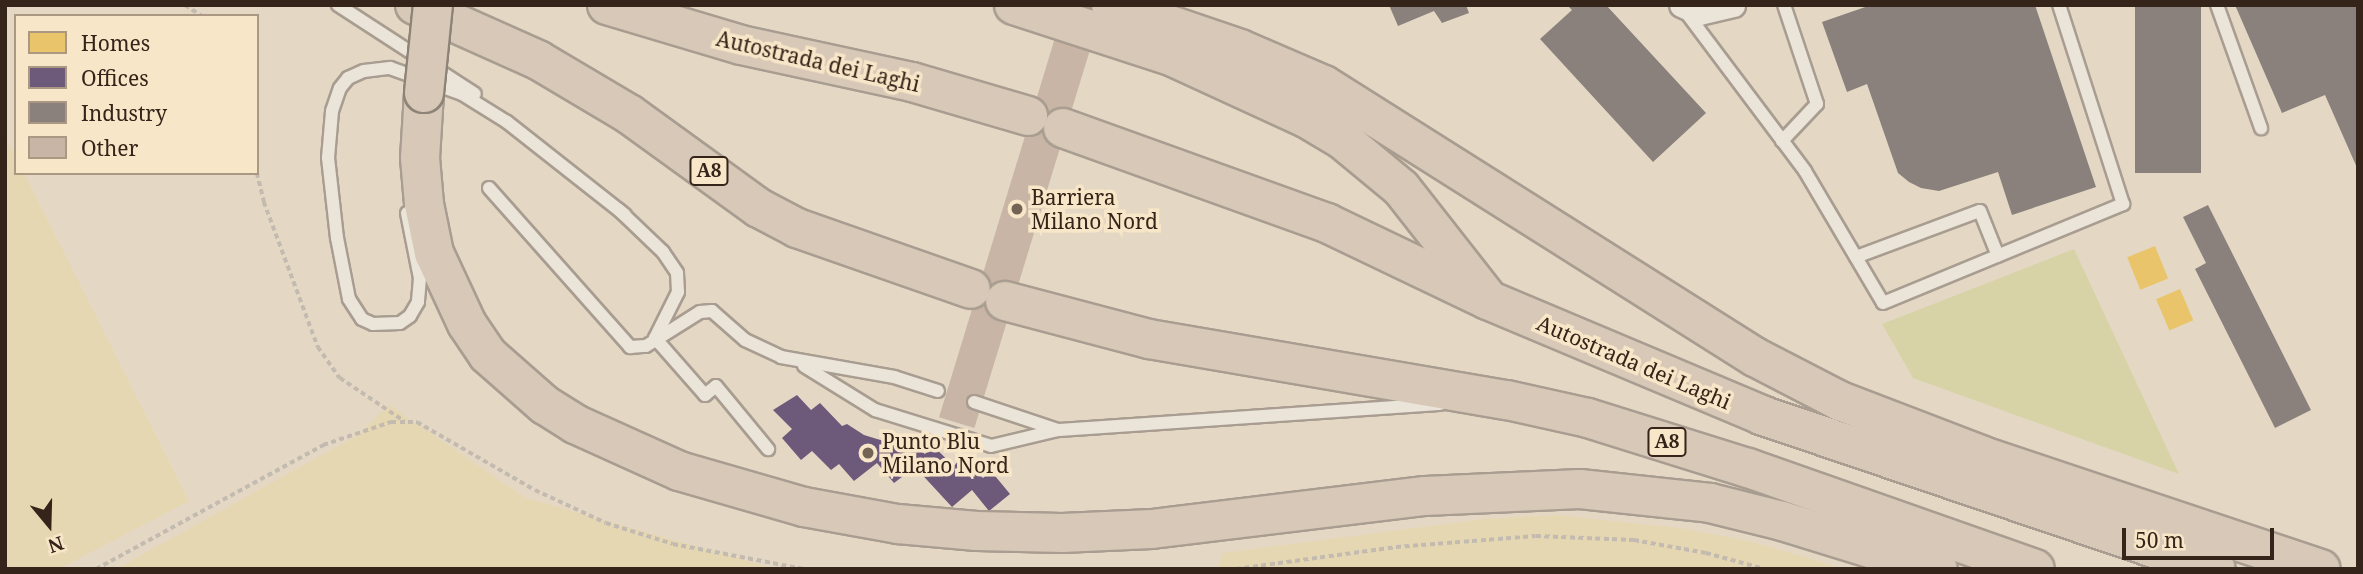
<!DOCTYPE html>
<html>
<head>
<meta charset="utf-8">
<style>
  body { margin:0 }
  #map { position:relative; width:2363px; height:574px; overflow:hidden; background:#e4d8c5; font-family:"Noto Serif",serif }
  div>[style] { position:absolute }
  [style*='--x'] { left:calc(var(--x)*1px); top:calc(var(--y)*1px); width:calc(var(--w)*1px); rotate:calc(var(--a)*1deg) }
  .farmland>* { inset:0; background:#e6d7b3 }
  .green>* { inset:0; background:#d7d3a6 }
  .homes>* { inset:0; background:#e9c46a; transform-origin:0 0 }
  .offices>* { inset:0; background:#6d597a }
  .industry>* { inset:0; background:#8a817c; transform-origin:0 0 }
  .building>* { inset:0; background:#c8b5a6; transform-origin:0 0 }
  .path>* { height:3.5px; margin-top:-1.75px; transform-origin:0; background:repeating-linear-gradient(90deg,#c3bab0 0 5px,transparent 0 8.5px) }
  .roads { filter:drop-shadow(2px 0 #a89d90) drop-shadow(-2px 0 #a89d90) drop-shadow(0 2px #a89d90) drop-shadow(0 -2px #a89d90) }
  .lane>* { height:12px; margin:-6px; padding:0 6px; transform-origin:6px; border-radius:6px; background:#ebe4d9 }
  .street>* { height:23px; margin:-11.5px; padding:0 11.5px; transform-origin:11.5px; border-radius:11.5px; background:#ebe4d9 }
  .highway>* { height:38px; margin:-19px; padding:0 19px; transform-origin:19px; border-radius:19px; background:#d7c8b7 }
  .bridges { filter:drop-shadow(2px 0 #8d8377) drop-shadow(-2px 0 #8d8377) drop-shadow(0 2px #8d8377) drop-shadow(0 -2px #8d8377) }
  .highway-bridge>* { height:38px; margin:-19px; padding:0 19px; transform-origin:19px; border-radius:19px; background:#d7c8b7 }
  .dots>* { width:19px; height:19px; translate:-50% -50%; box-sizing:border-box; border:4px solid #f8e6c8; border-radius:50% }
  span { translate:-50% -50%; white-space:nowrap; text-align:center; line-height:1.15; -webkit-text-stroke:7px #f8e6c8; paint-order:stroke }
  .shield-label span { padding:2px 5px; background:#f8e6c8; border:2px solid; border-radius:5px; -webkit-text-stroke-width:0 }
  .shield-label { font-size:19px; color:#352419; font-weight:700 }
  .street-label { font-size:21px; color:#352419 }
  .poi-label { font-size:21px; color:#352419 }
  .left { translate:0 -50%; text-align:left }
  .frame { position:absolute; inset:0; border:7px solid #352419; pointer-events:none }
  .legend { position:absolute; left:14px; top:14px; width:245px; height:161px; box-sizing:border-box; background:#f8e6c8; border:2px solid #aa9882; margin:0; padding:9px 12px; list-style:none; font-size:21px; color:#352419 }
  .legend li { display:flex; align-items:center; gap:14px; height:35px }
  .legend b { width:35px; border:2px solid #aa9882 }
  .north { position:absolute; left:14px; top:490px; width:70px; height:70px; -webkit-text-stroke:5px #f8e6c8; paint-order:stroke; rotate:161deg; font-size:19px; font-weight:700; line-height:28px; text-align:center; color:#352419 }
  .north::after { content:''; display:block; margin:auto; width:24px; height:32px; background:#352419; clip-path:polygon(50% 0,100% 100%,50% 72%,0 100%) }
  .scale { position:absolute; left:2122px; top:528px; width:152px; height:32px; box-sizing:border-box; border:4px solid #352419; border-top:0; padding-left:9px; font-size:21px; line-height:24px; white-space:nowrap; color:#352419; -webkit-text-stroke:5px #f8e6c8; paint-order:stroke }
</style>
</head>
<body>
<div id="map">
  <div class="farmland">
    <div style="clip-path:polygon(5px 136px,16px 157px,16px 173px,24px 173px,189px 501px,59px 569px,5px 569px)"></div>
    <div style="clip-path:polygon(389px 405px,526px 498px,776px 569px,116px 569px,358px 435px)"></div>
    <div style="clip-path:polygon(1555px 515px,1680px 528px,1753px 542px,1845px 569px,1218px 569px,1222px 553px,1484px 519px)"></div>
  </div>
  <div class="green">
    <div style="clip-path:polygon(2074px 249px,2179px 474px,1913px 378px,1882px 324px)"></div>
  </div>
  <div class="homes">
    <div style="left:2155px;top:246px;width:35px;height:30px;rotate:68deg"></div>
    <div style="left:2180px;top:289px;width:34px;height:26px;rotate:67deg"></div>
  </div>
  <div class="offices">
    <div style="clip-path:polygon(797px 395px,811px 410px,820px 403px,842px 426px,847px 424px,864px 435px,900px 446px,904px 440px,925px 454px,933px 446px,954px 466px,961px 458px,983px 478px,991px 471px,1010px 494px,989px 511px,972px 490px,952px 507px,915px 467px,894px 483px,877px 463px,854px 481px,839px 464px,831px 470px,812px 451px,801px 460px,782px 438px,792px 429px,773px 410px)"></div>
  </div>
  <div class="industry">
    <div style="clip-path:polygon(1389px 5px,1466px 5px,1469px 13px,1442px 23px,1434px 11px,1398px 26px)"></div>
    <div style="clip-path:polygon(1567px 5px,1606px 5px,1706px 113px,1653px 162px,1540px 39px,1572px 10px)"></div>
    <div style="clip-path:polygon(1871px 5px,2035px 5px,2096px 187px,2012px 215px,1998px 172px,1939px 191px,1921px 188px,1909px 182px,1898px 173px,1867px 84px,1847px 92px,1822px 22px)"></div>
    <div style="left:2135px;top:5px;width:66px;height:168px"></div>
    <div style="clip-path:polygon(2235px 5px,2358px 5px,2358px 170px,2325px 95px,2282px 113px)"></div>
    <div style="clip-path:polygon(2208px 205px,2311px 410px,2275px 428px,2195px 269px,2206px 263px,2183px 217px)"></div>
  </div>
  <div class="building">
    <div style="left:1058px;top:28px;width:37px;height:407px;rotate:17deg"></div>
  </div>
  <div class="path">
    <div style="--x:185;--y:5;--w:20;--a:33"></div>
    <div style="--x:257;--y:173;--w:30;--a:76"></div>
    <div style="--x:264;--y:202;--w:155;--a:69.6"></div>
    <div style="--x:318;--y:347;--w:38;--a:55"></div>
    <div style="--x:340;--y:378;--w:77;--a:33.9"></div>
    <div style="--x:96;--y:569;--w:259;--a:-28.6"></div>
    <div style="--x:323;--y:445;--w:72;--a:-18.7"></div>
    <div style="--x:391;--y:422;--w:26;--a:0"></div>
    <div style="--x:417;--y:422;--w:136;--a:30"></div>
    <div style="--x:535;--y:490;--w:78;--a:24.9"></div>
    <div style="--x:606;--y:523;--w:70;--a:17.4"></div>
    <div style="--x:673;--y:544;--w:133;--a:10.8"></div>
    <div style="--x:1236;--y:569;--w:162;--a:-7.8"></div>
    <div style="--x:1396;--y:547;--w:140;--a:-4.5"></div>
    <div style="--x:1536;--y:536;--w:98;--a:2.3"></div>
    <div style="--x:1634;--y:540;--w:73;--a:10.2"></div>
    <div style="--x:1706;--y:553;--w:61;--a:15.2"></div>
  </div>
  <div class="roads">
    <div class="lane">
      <div style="--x:338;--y:5;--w:163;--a:33"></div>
      <div style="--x:2217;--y:5;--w:131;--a:70.3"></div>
      <div style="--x:1685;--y:11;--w:200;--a:53.1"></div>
      <div style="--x:1805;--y:171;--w:153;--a:59.4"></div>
      <div style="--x:1883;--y:303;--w:260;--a:-22.4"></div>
      <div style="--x:2123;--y:204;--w:209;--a:-107.8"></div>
      <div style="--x:1782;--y:141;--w:51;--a:-46.6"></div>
      <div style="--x:1817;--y:104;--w:104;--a:-108.4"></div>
      <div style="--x:489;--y:188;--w:213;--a:48.4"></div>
      <div style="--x:630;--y:347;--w:16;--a:-4"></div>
      <div style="--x:646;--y:346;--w:64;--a:-32.2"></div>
      <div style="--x:700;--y:312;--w:12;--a:-5"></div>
      <div style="--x:712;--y:311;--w:44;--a:41.3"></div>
      <div style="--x:745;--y:340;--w:40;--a:25"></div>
      <div style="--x:781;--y:357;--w:115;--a:10"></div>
      <div style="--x:894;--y:377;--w:46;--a:17.7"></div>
      <div style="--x:619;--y:210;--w:61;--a:43.7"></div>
      <div style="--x:663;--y:252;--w:25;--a:56"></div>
      <div style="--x:677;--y:273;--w:19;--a:87"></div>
      <div style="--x:678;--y:292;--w:51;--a:116.6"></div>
      <div style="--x:407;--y:213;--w:66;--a:78.7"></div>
      <div style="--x:420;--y:278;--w:24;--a:95"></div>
      <div style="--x:418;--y:302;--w:16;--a:120"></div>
      <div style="--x:410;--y:316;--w:12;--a:145"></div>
      <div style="--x:400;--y:323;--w:27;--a:178"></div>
      <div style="--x:373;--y:324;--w:12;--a:-156"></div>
      <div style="--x:362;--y:319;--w:24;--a:-123"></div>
      <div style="--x:349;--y:299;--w:62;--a:-101.1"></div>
      <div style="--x:337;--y:238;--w:81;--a:-96.4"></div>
      <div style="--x:328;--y:158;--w:47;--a:-85.1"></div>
      <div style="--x:332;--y:111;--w:24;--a:-71"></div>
      <div style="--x:340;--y:88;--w:13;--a:-51"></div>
      <div style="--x:348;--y:78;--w:17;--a:-24"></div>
      <div style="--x:364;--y:71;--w:26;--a:-7"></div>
      <div style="--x:390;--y:68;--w:77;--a:19.9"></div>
      <div style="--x:462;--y:94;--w:53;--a:31.9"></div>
      <div style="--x:507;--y:122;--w:150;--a:38.2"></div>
      <div style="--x:1856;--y:257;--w:132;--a:-20.4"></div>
      <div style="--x:1980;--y:211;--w:48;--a:68.2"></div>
      <div style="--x:655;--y:338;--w:76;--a:48.7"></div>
      <div style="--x:705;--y:395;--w:14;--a:-39"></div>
      <div style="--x:716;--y:386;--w:82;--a:50.5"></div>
      <div style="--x:804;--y:366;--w:84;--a:31.8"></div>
      <div style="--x:875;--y:410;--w:121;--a:17.2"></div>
      <div style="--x:991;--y:446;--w:69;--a:-13.4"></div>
      <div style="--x:974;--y:402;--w:89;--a:18.4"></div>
      <div style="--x:1058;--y:430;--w:383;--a:-3.9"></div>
    </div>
    <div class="street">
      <div style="--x:1681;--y:5;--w:20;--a:24"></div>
      <div style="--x:1699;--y:13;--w:35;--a:-13"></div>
    </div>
    <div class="highway">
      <div style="--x:415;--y:5;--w:135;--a:24.1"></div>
      <div style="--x:538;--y:60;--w:106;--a:30.7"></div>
      <div style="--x:629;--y:114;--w:160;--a:35.9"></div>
      <div style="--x:759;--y:208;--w:43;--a:27.8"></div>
      <div style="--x:797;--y:228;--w:184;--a:19.3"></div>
      <div style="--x:607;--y:5;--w:140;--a:16.6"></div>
      <div style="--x:741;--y:45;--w:175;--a:12.2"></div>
      <div style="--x:912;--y:82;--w:121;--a:16.3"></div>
      <div style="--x:1014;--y:5;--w:165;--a:18"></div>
      <div style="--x:1171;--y:56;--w:149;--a:24.7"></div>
      <div style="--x:1306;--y:118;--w:43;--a:30.7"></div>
      <div style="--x:1343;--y:140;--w:75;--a:39.6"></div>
      <div style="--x:1401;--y:188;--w:136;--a:51.9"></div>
      <div style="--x:1111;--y:5;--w:136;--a:18.8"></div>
      <div style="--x:1240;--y:49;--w:91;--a:23.2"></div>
      <div style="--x:1324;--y:85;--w:510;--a:32.26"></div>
      <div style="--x:1755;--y:357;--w:96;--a:27.4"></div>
      <div style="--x:1840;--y:401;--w:153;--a:21"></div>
      <div style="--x:1983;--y:456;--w:356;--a:18.5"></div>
      <div style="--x:424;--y:93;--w:65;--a:93.5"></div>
      <div style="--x:420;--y:158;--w:46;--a:85"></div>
      <div style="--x:424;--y:204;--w:50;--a:78.5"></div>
      <div style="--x:434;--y:253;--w:78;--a:65.1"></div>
      <div style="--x:467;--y:324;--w:37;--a:56"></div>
      <div style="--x:488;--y:355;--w:76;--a:41.3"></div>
      <div style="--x:545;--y:405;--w:36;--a:32"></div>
      <div style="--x:575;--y:424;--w:114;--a:24.3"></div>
      <div style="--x:679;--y:471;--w:130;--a:16.1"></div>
      <div style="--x:804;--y:507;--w:96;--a:10.3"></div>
      <div style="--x:898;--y:524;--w:79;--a:5.1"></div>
      <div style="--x:977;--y:531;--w:85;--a:1.3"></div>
      <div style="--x:1062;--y:533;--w:90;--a:-2.5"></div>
      <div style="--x:1152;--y:529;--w:275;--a:-6.9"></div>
      <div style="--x:1425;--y:496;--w:155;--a:-2.6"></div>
      <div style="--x:1580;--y:489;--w:131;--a:6.1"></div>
      <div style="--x:1710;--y:503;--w:74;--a:14"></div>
      <div style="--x:1782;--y:521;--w:163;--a:17.1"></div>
      <div style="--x:1063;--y:128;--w:281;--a:19.8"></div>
      <div style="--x:1327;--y:223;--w:178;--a:25.6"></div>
      <div style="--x:1488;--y:300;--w:296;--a:22.8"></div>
      <div style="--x:1761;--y:415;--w:480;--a:18.7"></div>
      <div style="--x:1005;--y:301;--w:149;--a:14.8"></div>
      <div style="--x:1149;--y:339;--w:363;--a:9.7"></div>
      <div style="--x:1507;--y:400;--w:83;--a:12.5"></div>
      <div style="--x:1588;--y:418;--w:168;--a:17.4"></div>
      <div style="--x:1748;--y:468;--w:304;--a:19.4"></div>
    </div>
  </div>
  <div class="bridges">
    <div class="highway-bridge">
      <div style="--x:424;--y:93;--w:88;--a:-84.2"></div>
    </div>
  </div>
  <div class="dots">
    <div style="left:1017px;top:209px;background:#726355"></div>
    <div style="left:868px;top:453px;background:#726355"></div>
  </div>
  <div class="shield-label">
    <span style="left:709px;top:171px">A8</span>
    <span style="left:1667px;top:442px">A8</span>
  </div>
  <div class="street-label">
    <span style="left:818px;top:61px;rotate:13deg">Autostrada dei Laghi</span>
    <span style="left:1634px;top:362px;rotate:23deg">Autostrada dei Laghi</span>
  </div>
  <div class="poi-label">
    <span class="left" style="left:1031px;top:209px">Barriera<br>Milano Nord</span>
    <span class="left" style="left:882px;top:453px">Punto Blu<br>Milano Nord</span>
  </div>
  <div class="frame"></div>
  <ul class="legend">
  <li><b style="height:19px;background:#e9c46a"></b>Homes</li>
  <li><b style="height:19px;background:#6d597a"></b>Offices</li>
  <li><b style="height:19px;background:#8a817c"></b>Industry</li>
  <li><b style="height:19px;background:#c8b5a6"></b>Other</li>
  </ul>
  <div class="north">N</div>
  <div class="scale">50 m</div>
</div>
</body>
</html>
